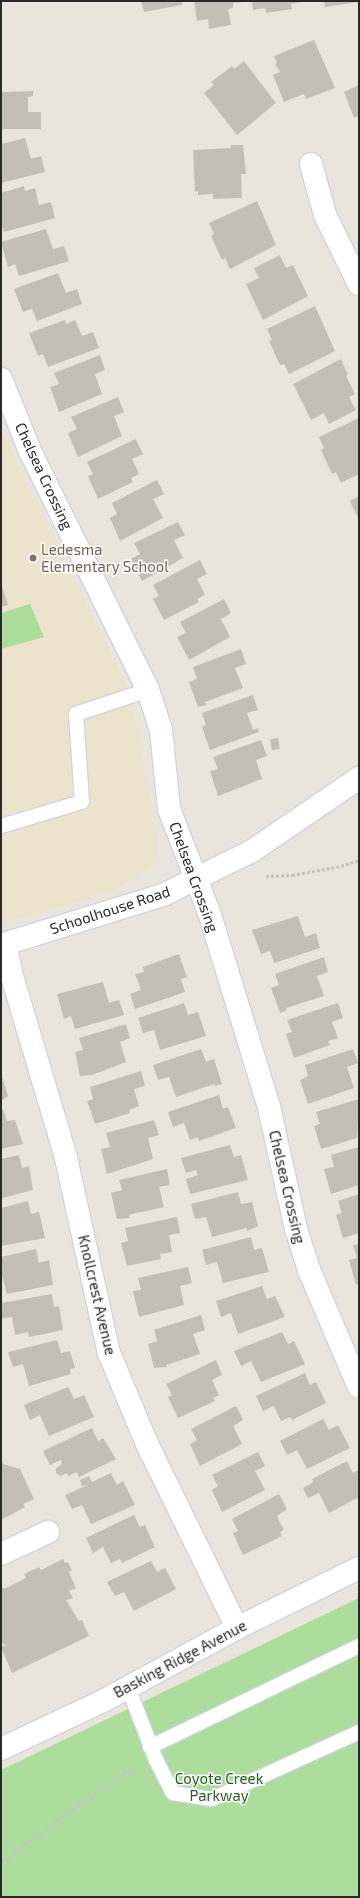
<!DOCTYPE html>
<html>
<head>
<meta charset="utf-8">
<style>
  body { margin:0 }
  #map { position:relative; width:360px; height:1898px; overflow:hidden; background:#eae5dc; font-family:"Exo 2",sans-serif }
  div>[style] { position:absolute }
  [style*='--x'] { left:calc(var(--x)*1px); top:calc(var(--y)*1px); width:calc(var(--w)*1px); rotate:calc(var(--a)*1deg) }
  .education>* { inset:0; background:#ebe3cc }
  .green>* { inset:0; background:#acdd9c }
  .building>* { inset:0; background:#c3bfb7; transform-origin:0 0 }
  .path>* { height:2.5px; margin-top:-1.25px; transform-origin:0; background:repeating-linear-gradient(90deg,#c3c3c3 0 3px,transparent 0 5px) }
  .roads { filter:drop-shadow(1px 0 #d1d3e1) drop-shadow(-1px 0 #d1d3e1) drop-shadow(0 1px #d1d3e1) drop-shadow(0 -1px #d1d3e1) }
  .lane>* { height:14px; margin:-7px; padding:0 7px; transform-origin:7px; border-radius:7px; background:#fff }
  .street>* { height:22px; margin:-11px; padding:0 11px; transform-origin:11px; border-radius:11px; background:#fff }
  .secondary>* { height:22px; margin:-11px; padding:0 11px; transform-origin:11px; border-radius:11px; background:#fff }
  .dots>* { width:11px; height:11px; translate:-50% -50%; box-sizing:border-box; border:2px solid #fff; border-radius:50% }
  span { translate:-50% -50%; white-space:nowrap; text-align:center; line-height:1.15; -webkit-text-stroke:3px #fff; paint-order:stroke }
  .street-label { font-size:15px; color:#292929 }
  .education-label { font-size:15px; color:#785e54 }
  .left { translate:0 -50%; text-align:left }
  .park-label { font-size:15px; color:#26601f }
  .frame { position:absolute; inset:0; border:2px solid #292929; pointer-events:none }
</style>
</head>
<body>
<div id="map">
  <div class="education">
    <div style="clip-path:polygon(1px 429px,128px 687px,158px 838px,156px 865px,111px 892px,1px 924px)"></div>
  </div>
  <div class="green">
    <div style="clip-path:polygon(30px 604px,44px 637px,1px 649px,1px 613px)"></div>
    <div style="clip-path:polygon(359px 1598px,359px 1897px,1px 1897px,1px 1770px)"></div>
  </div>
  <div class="building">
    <div style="clip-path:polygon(141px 1px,182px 1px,182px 5px,144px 12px)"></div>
    <div style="clip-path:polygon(194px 1px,243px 1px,243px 2px,233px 3px,233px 8px,228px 9px,231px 25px,209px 29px,208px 19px,197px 21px)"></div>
    <div style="clip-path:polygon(252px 1px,302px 1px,303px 2px,291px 4px,292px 9px,266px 13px,265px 8px,253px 10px)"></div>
    <div style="clip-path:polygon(324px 1px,359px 1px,359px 2px,325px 7px)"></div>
    <div style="clip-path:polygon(314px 40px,335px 88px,306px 99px,304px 94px,284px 102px,273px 75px,280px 72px,275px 64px,277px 63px,274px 56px)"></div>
    <div style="clip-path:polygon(244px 61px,276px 103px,237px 135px,204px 93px,214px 85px,211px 82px,232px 66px,234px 69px)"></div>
    <div style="clip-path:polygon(359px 85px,359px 116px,354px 118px,344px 92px)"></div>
    <div style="clip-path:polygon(33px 91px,33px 96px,28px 97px,28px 112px,41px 112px,41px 129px,1px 129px,1px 92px)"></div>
    <div style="clip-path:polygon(25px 138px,31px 159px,41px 156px,45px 172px,1px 183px,1px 144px)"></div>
    <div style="clip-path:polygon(231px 145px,243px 145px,246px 174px,241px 174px,242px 198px,213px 199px,213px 194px,198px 195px,198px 191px,195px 192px,193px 150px,231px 148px)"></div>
    <div style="clip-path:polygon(24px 186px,25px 191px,35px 188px,39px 205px,51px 202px,55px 218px,4px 232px,1px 221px,1px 193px)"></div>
    <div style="clip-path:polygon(257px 201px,276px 245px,230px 269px,225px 258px,222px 260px,211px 236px,214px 234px,209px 223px)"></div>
    <div style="clip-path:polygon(46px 229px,53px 249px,64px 246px,69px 261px,19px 276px,15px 264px,8px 267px,1px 242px)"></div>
    <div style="clip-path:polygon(280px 255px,286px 268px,293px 265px,308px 296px,263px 320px,246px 284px,259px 278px,254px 268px)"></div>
    <div style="clip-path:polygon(58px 273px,66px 293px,77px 289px,82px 304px,37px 321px,32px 309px,23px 312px,14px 289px)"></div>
    <div style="clip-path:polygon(315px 306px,335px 351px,289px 374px,284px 364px,280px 365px,269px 341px,272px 340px,267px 329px)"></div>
    <div style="clip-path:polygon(65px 320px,66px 324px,75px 320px,82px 336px,93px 332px,99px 348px,48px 367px,43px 354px,38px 356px,29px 333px)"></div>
    <div style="clip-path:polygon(100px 355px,105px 370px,95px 374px,102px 394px,59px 412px,50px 387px,59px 384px,54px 373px)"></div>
    <div style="clip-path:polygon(341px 359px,348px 375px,346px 376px,355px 394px,349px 397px,356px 410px,329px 424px,324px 413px,311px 420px,293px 384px)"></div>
    <div style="clip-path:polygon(118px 397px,124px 412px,114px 416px,122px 436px,78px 457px,68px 433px,77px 429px,71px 417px)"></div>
    <div style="clip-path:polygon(359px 418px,359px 474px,341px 483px,336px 472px,332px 474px,321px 450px,324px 448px,319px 437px)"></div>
    <div style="clip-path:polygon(136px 439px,143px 454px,132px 459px,139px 474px,131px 478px,133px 482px,98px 499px,88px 476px,93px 474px,87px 462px)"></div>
    <div style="clip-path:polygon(157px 480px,164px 494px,153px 499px,163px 518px,120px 541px,110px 518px,117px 514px,112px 503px)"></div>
    <div style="clip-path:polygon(359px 496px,359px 520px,350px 501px)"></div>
    <div style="clip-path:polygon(178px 522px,185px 535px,174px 540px,183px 558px,142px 581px,131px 559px,140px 554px,134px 543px)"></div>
    <div style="clip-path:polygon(200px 560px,207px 574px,197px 579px,205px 595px,197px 599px,199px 602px,164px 620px,153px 599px,159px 596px,153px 585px)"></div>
    <div style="clip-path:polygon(1px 583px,8px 605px,1px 607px)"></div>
    <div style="clip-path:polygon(224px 599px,231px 613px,221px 619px,230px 637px,189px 660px,177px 637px,186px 633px,180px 622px)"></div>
    <div style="clip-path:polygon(241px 649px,246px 664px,235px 668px,243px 688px,205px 702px,206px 705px,198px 707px,189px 682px,197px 679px,193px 667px)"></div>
    <div style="clip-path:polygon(253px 695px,258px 710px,247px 713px,253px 730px,258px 728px,259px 732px,210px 750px,202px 727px,206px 725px,202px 713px)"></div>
    <div style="left:278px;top:738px;width:11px;height:8px;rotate:80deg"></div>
    <div style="clip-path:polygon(261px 740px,267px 756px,256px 760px,262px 779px,218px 796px,210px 771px,218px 769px,213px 757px)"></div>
    <div style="clip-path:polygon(298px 916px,305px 937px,316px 933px,320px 948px,274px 963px,270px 951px,261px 954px,252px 930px)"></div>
    <div style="clip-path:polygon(179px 954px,187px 977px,181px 979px,185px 992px,135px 1009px,130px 994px,141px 990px,135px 974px,144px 972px,143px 967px)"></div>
    <div style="clip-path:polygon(324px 957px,328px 972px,317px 976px,324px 996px,286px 1008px,287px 1010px,280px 1013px,271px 988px,279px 985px,275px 974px)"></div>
    <div style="clip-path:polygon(103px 982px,109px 1003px,119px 1000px,124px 1015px,75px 1029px,71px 1016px,64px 1019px,57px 994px)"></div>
    <div style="clip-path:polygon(184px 1003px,188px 1015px,198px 1012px,206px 1036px,160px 1050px,154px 1030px,143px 1033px,138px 1018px)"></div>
    <div style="clip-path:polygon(338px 1003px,343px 1018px,332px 1022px,338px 1038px,328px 1041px,330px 1045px,294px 1058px,286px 1034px,292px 1032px,287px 1020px)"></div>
    <div style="clip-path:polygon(126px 1024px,130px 1038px,120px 1042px,126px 1062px,92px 1075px,80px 1076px,75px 1052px,83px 1050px,79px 1038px)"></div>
    <div style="clip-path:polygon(201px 1049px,206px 1062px,214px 1059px,222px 1084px,215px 1086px,214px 1084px,176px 1097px,169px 1077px,158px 1080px,153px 1065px)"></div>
    <div style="clip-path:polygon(353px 1049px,358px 1063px,347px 1067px,354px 1088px,308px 1104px,300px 1080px,308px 1076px,305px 1065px)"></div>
    <div style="clip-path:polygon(141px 1071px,145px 1086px,134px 1089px,139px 1106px,129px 1110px,130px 1113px,95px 1124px,87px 1101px,93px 1099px,90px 1087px)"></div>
    <div style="clip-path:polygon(1px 1074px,8px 1096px,1px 1101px)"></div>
    <div style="clip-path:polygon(219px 1095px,223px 1109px,228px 1107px,236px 1128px,199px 1141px,198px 1137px,190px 1140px,184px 1123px,173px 1127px,168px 1112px)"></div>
    <div style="clip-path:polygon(359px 1099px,357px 1138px,321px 1149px,314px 1126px,320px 1124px,316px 1112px)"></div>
    <div style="clip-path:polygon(3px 1109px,7px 1121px,15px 1120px,23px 1144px,1px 1149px,1px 1110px)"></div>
    <div style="clip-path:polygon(154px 1120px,159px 1135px,148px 1138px,153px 1159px,107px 1174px,101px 1149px,110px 1147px,106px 1133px)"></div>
    <div style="clip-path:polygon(230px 1145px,234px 1157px,241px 1155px,248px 1180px,190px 1194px,186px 1179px,198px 1175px,196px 1170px,186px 1173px,181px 1158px)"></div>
    <div style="clip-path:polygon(359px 1147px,359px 1185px,331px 1194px,324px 1169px,334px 1167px,331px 1155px)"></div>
    <div style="clip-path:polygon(19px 1155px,22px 1168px,29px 1166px,33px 1190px,2px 1198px,1px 1159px)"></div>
    <div style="clip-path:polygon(167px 1169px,170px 1185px,159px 1187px,164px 1207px,129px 1215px,130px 1218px,117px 1219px,111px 1193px,122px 1190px,119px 1180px)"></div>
    <div style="clip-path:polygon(238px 1192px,241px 1204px,252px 1202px,258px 1226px,247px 1231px,247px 1228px,212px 1237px,206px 1217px,195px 1219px,191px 1204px)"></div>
    <div style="clip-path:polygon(359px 1194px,359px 1233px,343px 1238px,336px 1215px,342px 1213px,338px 1201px)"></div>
    <div style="clip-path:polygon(28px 1201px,31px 1214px,39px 1212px,45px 1238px,1px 1246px,1px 1208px)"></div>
    <div style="clip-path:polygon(177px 1217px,180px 1233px,169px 1235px,172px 1252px,160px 1254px,161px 1259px,127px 1266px,121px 1243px,128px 1241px,125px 1228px)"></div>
    <div style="clip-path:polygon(251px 1237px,254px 1250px,262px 1248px,269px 1272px,223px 1283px,217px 1262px,206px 1265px,202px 1250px)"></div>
    <div style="clip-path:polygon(359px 1244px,359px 1284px,356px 1285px,349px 1260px,357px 1258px,353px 1245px)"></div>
    <div style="clip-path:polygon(36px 1249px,39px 1263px,49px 1260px,53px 1285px,7px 1294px,1px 1272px,1px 1257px)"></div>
    <div style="clip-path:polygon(188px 1267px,192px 1283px,180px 1286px,184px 1305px,139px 1317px,133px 1291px,141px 1290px,138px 1278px)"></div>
    <div style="clip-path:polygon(262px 1286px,267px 1299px,275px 1296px,285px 1317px,238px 1334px,231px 1313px,221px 1317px,216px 1301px)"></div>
    <div style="clip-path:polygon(52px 1294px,54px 1307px,59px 1306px,63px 1330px,29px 1337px,28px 1332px,15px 1335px,12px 1317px,1px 1319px,1px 1303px)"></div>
    <div style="clip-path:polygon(201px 1315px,205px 1330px,193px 1334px,200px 1354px,166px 1365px,167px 1367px,154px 1368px,148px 1344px,157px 1341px,154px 1330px)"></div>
    <div style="clip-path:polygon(282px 1332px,288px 1344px,294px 1341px,305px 1364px,261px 1382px,251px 1361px,241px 1366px,234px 1351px)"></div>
    <div style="clip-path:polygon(57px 1340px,61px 1353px,70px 1351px,75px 1368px,70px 1369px,71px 1374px,29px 1386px,23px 1364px,13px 1367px,8px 1352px)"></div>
    <div style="clip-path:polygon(216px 1360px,222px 1375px,212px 1380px,219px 1395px,213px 1398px,215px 1401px,178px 1418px,168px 1397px,172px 1395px,166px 1384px)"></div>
    <div style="clip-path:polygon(305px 1373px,310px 1385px,316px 1382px,326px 1403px,292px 1420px,290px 1417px,281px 1421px,274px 1406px,263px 1411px,256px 1396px)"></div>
    <div style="clip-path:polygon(68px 1387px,74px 1399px,84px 1395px,94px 1417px,49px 1436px,40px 1415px,30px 1420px,24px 1405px)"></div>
    <div style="clip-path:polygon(236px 1406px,243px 1420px,233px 1426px,242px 1444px,200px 1466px,190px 1444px,197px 1440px,191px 1429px)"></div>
    <div style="clip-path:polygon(323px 1419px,329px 1430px,338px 1425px,350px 1448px,307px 1469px,297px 1450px,287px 1455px,280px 1441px)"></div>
    <div style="clip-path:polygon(92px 1428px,98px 1441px,103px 1438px,116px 1459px,79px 1477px,77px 1472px,68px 1476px,67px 1473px,60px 1476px,56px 1473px,56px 1468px,62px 1464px,61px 1460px,50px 1465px,43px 1451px)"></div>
    <div style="clip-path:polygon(258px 1452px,265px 1466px,255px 1471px,265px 1490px,222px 1512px,212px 1490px,218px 1486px,212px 1475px)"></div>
    <div style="clip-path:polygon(1px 1460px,3px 1464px,20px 1469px,34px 1499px,23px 1504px,25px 1507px,1px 1520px)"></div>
    <div style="clip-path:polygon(347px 1461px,353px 1473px,359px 1470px,359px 1497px,329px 1513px,319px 1493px,308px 1498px,303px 1488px,313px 1482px,312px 1479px)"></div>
    <div style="clip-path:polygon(111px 1473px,117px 1485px,123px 1481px,135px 1505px,91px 1524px,82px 1505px,72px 1509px,65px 1495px,90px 1484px,82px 1486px,80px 1480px,89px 1476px,92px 1482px)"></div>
    <div style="clip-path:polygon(279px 1494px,287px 1509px,277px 1516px,284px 1530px,280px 1532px,282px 1536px,243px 1555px,233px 1533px,238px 1531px,232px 1519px)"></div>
    <div style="clip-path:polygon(134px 1515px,140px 1527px,145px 1525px,155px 1547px,122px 1563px,120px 1559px,111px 1563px,103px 1547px,93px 1553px,86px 1538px)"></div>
    <div style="clip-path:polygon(63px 1559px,65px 1563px,68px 1562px,72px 1570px,69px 1572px,76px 1588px,69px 1591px,73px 1598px,66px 1600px,79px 1621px,82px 1620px,89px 1636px,12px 1673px,1px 1647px,6px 1645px,1px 1643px,1px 1586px,4px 1589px,26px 1578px,24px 1574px,39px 1567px,41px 1570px)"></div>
    <div style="clip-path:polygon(151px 1561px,157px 1572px,165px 1568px,176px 1589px,134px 1611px,124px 1592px,115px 1596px,107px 1582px)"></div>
  </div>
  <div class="path">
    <div style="--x:266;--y:876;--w:26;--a:-2"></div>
    <div style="--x:292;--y:875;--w:50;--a:-10.4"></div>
    <div style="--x:341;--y:866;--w:19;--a:-18"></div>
    <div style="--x:1;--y:1863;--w:146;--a:-36.6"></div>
    <div style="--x:118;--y:1776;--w:21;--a:-23"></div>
  </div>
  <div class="roads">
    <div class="lane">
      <div style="--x:1;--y:826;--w:84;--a:-16.5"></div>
      <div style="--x:82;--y:802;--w:88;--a:-93.9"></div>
      <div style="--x:76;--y:714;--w:76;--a:-18.4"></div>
      <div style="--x:128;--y:1687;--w:78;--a:69"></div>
      <div style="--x:156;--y:1760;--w:37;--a:63"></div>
      <div style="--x:173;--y:1793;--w:39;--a:9"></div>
      <div style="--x:212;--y:1799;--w:162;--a:-24.5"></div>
      <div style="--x:150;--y:1747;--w:232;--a:-25.8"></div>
    </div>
    <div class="street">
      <div style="--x:311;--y:164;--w:53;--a:74.6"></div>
      <div style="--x:325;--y:215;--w:77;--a:63.8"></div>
      <div style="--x:1;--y:379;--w:78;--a:68.1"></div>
      <div style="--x:30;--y:451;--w:267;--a:63.7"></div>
      <div style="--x:148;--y:690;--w:42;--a:72"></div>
      <div style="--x:161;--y:730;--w:79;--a:84.2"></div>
      <div style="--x:169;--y:809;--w:110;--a:68.8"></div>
      <div style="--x:209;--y:912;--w:204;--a:72.9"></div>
      <div style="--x:269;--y:1107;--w:125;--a:77.5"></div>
      <div style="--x:296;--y:1229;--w:43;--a:72.4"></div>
      <div style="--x:309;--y:1270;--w:127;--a:66.9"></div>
      <div style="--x:5;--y:944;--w:30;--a:78"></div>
      <div style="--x:11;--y:973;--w:193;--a:73.4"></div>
      <div style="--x:66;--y:1158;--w:200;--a:77.6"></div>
      <div style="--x:109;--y:1353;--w:99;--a:67.3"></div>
      <div style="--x:147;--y:1444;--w:205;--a:63.9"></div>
      <div style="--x:1;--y:945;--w:170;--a:-17.2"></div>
      <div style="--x:163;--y:895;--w:99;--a:-26.3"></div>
      <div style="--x:252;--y:851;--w:130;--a:-34.3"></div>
      <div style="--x:1;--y:1554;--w:52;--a:-25.1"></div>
    </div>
    <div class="secondary">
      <div style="--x:1;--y:1749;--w:115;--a:-25.2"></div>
      <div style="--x:105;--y:1700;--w:150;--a:-28.6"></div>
      <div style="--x:237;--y:1628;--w:136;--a:-26.2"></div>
    </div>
  </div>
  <div class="dots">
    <div style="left:33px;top:558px;background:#8d6e63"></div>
  </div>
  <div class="street-label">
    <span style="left:44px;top:476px;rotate:65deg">Chelsea Crossing</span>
    <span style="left:194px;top:877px;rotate:70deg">Chelsea Crossing</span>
    <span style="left:110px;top:910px;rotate:-18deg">Schoolhouse Road</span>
    <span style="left:287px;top:1187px;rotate:77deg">Chelsea Crossing</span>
    <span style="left:97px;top:1295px;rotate:77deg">Knollcrest Avenue</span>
    <span style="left:180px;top:1659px;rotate:-28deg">Basking Ridge Avenue</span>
  </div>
  <div class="education-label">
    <span class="left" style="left:41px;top:558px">Ledesma<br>Elementary School</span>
  </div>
  <div class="park-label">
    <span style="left:219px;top:1787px">Coyote Creek<br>Parkway</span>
  </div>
  <div class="frame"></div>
</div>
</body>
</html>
